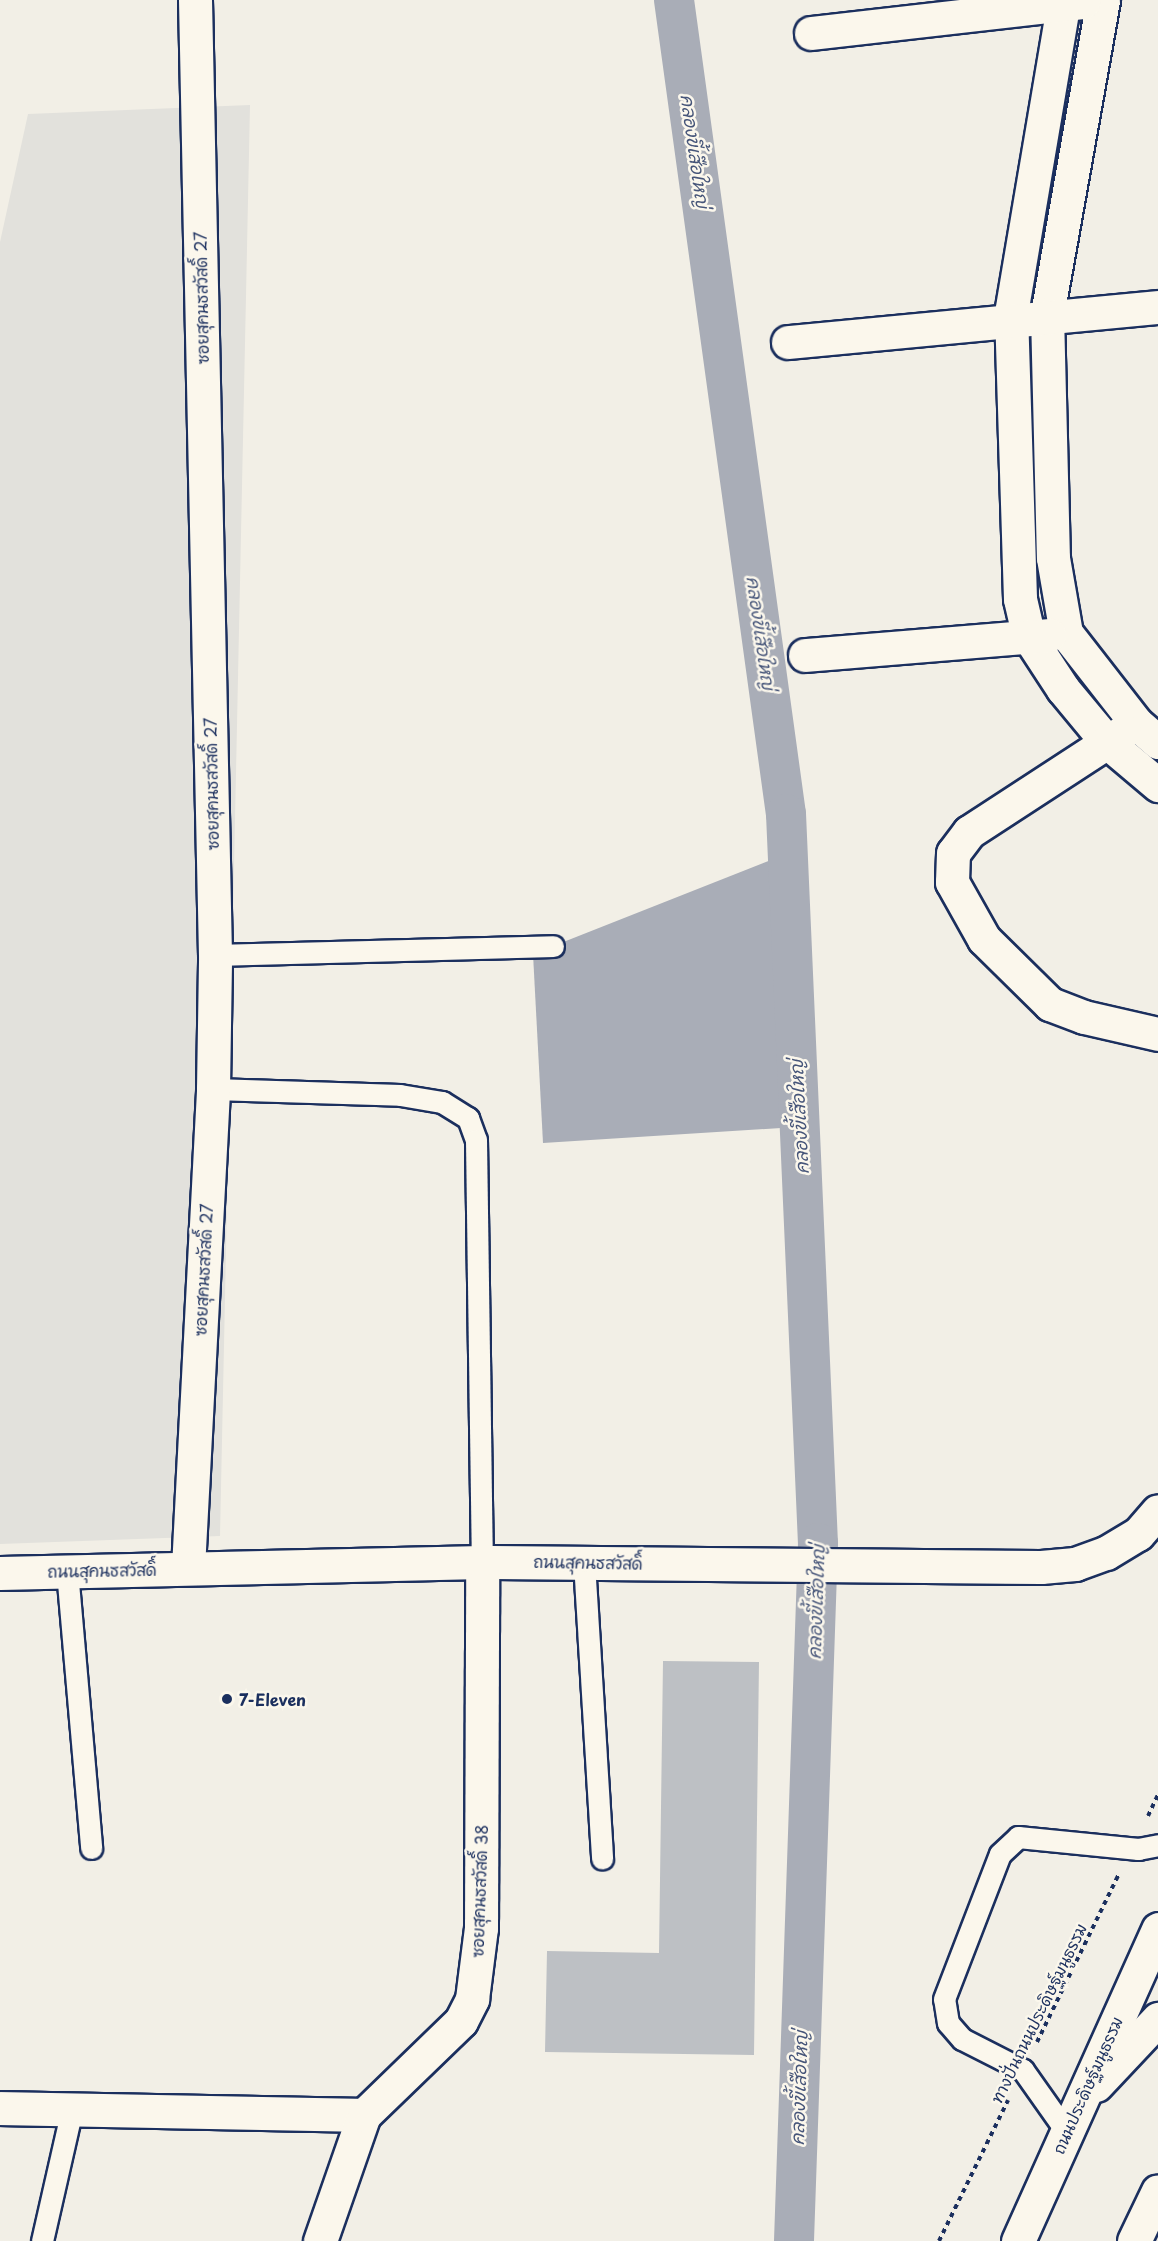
<!DOCTYPE html>
<html>
<head>
<meta charset="utf-8">
<style>
  body { margin:0 }
  #map { position:relative; width:1158px; height:2241px; overflow:hidden; background:#f2efe6; font-family:"Playpen Sans","Playpen Sans Thai",sans-serif }
  div>[style] { position:absolute }
  [style*='--x'] { left:calc(var(--x)*1px); top:calc(var(--y)*1px); width:calc(var(--w)*1px); rotate:calc(var(--a)*1deg) }
  .built>* { inset:0; background:#e2e1dc }
  .water>* { inset:0; background:#a9adb7 }
  .canal>* { height:40px; margin:-20px; padding:0 20px; transform-origin:20px; border-radius:20px; background:#a9adb7 }
  .building>* { inset:0; background:#bdc0c4 }
  .path>* { height:4px; margin-top:-2px; transform-origin:0; background:repeating-linear-gradient(90deg,#1b2f5e 0 4.5px,transparent 0 9px) }
  .roads { filter:drop-shadow(2px 0 #1b2f5e) drop-shadow(-2px 0 #1b2f5e) drop-shadow(0 2px #1b2f5e) drop-shadow(0 -2px #1b2f5e) }
  .lane>* { height:21px; margin:-10.5px; padding:0 10.5px; transform-origin:10.5px; border-radius:10.5px; background:#fbf7ec }
  .street>* { height:33px; margin:-16.5px; padding:0 16.5px; transform-origin:16.5px; border-radius:16.5px; background:#fbf7ec }
  .secondary>* { height:33px; margin:-16.5px; padding:0 16.5px; transform-origin:16.5px; border-radius:16.5px; background:#fbf7ec }
  .primary>* { height:33px; margin:-16.5px; padding:0 16.5px; transform-origin:16.5px; border-radius:16.5px; background:#fbf7ec }
  .highway>* { height:33px; margin:-16.5px; padding:0 16.5px; transform-origin:16.5px; border-radius:16.5px; background:#fbf7ec }
  .dots>* { width:16px; height:16px; translate:-50% -50%; box-sizing:border-box; border:3px solid #fbf7ec; border-radius:50% }
  span { translate:-50% -50%; white-space:nowrap; text-align:center; line-height:1.15; -webkit-text-stroke:5px #fbf7ec; paint-order:stroke }
  .street-label { font-size:16px; color:#1b2f5e }
  .poi-label { font-size:16px; color:#1b2f5e; font-weight:700 }
  .left { translate:0 -50%; text-align:left }
  .water-label { font-size:18px; color:#465579; font-style:italic }
</style>
</head>
<body>
<div id="map">
  <div class="built">
    <div style="clip-path:polygon(250px 105px,220px 1536px,0 1544px,0 242px,28px 114px)"></div>
  </div>
  <div class="water">
    <div style="clip-path:polygon(771px 860px,796px 1127px,543px 1143px,533px 954px)"></div>
  </div>
  <div class="canal">
    <div style="--x:674;--y:0;--w:822;--a:82.17"></div>
    <div style="--x:786;--y:814;--w:730;--a:87.49"></div>
    <div style="--x:818;--y:1543;--w:698;--a:91.97"></div>
  </div>
  <div class="building">
    <div style="clip-path:polygon(663px 1661px,759px 1662px,754px 2055px,545px 2052px,547px 1951px,659px 1953px)"></div>
  </div>
  <div class="path">
    <div style="--x:1148;--y:1816;--w:23;--a:-65"></div>
    <div style="--x:1037;--y:2042;--w:185;--a:-64"></div>
    <div style="--x:939;--y:2241;--w:157;--a:-63.9"></div>
  </div>
  <div class="roads">
    <div class="lane">
      <div style="--x:215;--y:955;--w:338;--a:-1.5"></div>
      <div style="--x:213;--y:1089;--w:187;--a:1.8"></div>
      <div style="--x:400;--y:1095;--w:43;--a:9.5"></div>
      <div style="--x:442;--y:1102;--w:31;--a:32"></div>
      <div style="--x:468;--y:1118;--w:23;--a:70"></div>
      <div style="--x:476;--y:1140;--w:422;--a:89.2"></div>
      <div style="--x:584;--y:1562;--w:297;--a:86.5"></div>
      <div style="--x:67;--y:1571;--w:278;--a:85"></div>
      <div style="--x:1066;--y:2131;--w:75;--a:-125.2"></div>
      <div style="--x:1023;--y:2070;--w:68;--a:-153.1"></div>
      <div style="--x:962;--y:2039;--w:21;--a:-131"></div>
      <div style="--x:948;--y:2023;--w:24;--a:-99"></div>
      <div style="--x:944;--y:1999;--w:155;--a:-68.9"></div>
      <div style="--x:1000;--y:1854;--w:25;--a:-43"></div>
      <div style="--x:1018;--y:1837;--w:121;--a:5.7"></div>
      <div style="--x:1138;--y:1849;--w:20;--a:-11"></div>
      <div style="--x:42;--y:2241;--w:135;--a:-77.2"></div>
    </div>
    <div class="street">
      <div style="--x:1064;--y:0;--w:316;--a:99.6"></div>
      <div style="--x:1011;--y:312;--w:287;--a:88.2"></div>
      <div style="--x:1020;--y:599;--w:39;--a:77"></div>
      <div style="--x:1029;--y:637;--w:62;--a:56.8"></div>
      <div style="--x:1063;--y:689;--w:69;--a:50.3"></div>
      <div style="--x:1107;--y:742;--w:67;--a:40.1"></div>
      <div style="--x:1103;--y:0;--w:319;--a:100.1"></div>
      <div style="--x:1047;--y:314;--w:244;--a:88.6"></div>
      <div style="--x:1053;--y:558;--w:76;--a:80.2"></div>
      <div style="--x:1066;--y:633;--w:114;--a:52.1"></div>
      <div style="--x:1136;--y:723;--w:29;--a:41"></div>
      <div style="--x:811;--y:33;--w:274;--a:-6.5"></div>
      <div style="--x:788;--y:342;--w:372;--a:-5.4"></div>
      <div style="--x:805;--y:655;--w:245;--a:-4.7"></div>
      <div style="--x:1124;--y:731;--w:185;--a:146.9"></div>
      <div style="--x:969;--y:832;--w:26;--a:127"></div>
      <div style="--x:953;--y:853;--w:29;--a:92"></div>
      <div style="--x:952;--y:882;--w:65;--a:60.7"></div>
      <div style="--x:984;--y:939;--w:93;--a:44.6"></div>
      <div style="--x:1050;--y:1004;--w:36;--a:21"></div>
      <div style="--x:1084;--y:1017;--w:76;--a:12.9"></div>
      <div style="--x:188;--y:1568;--w:480;--a:-87"></div>
      <div style="--x:213;--y:1089;--w:134;--a:-89.1"></div>
      <div style="--x:215;--y:955;--w:955;--a:-91.2"></div>
      <div style="--x:0;--y:2108;--w:364;--a:1.1"></div>
      <div style="--x:320;--y:2241;--w:133;--a:-70.8"></div>
      <div style="--x:364;--y:2115;--w:135;--a:-44.1"></div>
      <div style="--x:461;--y:2021;--w:25;--a:-63"></div>
      <div style="--x:472;--y:1999;--w:72;--a:-82.8"></div>
      <div style="--x:481;--y:1928;--w:366;--a:-89.8"></div>
    </div>
    <div class="secondary">
      <div style="--x:0;--y:1573;--w:482;--a:-1.3"></div>
      <div style="--x:482;--y:1562;--w:559;--a:0.51"></div>
      <div style="--x:1041;--y:1567;--w:34;--a:-5"></div>
      <div style="--x:1075;--y:1564;--w:33;--a:-20"></div>
      <div style="--x:1106;--y:1553;--w:37;--a:-31"></div>
      <div style="--x:1138;--y:1534;--w:30;--a:-49"></div>
    </div>
    <div class="primary">
      <div style="--x:1096;--y:2085;--w:91;--a:-46.8"></div>
      <div style="--x:1018;--y:2241;--w:342;--a:-65.8"></div>
    </div>
    <div class="highway">
      <div style="--x:1134;--y:2241;--w:55;--a:-64.4"></div>
    </div>
  </div>
  <div class="dots">
    <div style="left:227px;top:1699px;background:#1b2f5e"></div>
  </div>
  <div class="street-label">
    <span style="left:201px;top:298px;rotate:-91deg">ซอยสุคนธสวัสดิ์ 27</span>
    <span style="left:211px;top:784px;rotate:-91deg">ซอยสุคนธสวัสดิ์ 27</span>
    <span style="left:203px;top:1270px;rotate:-87deg">ซอยสุคนธสวัสดิ์ 27</span>
    <span style="left:588px;top:1562px;rotate:1deg">ถนนสุคนธสวัสดิ์</span>
    <span style="left:102px;top:1570px;rotate:-1deg">ถนนสุคนธสวัสดิ์</span>
    <span style="left:479px;top:1891px;rotate:-88deg">ซอยสุคนธสวัสดิ์ 38</span>
    <span style="left:1038px;top:2013px;rotate:-64deg">ทางปั่นถนนประดิษฐ์มนูธรรม</span>
    <span style="left:1087px;top:2085px;rotate:-66deg">ถนนประดิษฐ์มนูธรรม</span>
  </div>
  <div class="poi-label">
    <span class="left" style="left:239px;top:1699px">7-Eleven</span>
  </div>
  <div class="water-label">
    <span style="left:695px;top:151px;rotate:82deg">คลองขี้เสือใหญ่</span>
    <span style="left:761px;top:633px;rotate:82deg">คลองขี้เสือใหญ่</span>
    <span style="left:799px;top:1117px;rotate:-93deg">คลองขี้เสือใหญ่</span>
    <span style="left:816px;top:1602px;rotate:-88deg">คลองขี้เสือใหญ่</span>
    <span style="left:799px;top:2088px;rotate:-88deg">คลองขี้เสือใหญ่</span>
  </div>
</div>
</body>
</html>
